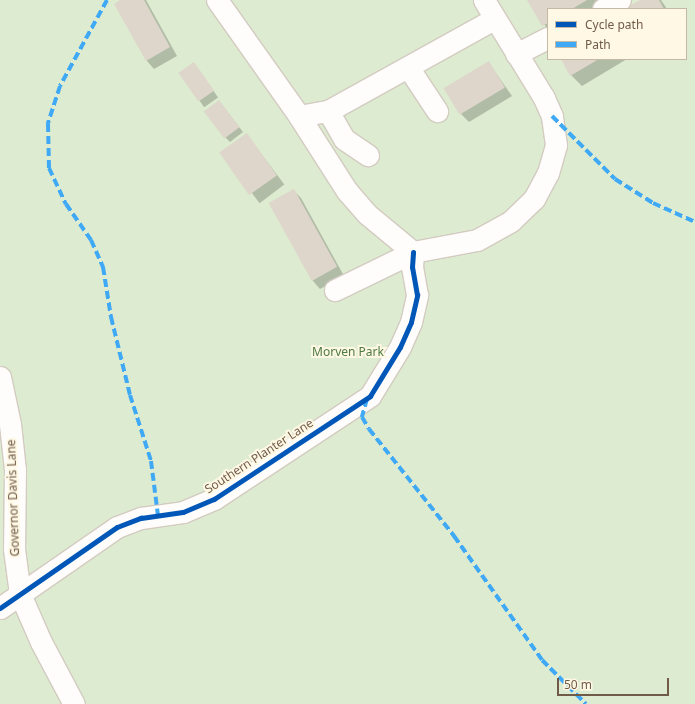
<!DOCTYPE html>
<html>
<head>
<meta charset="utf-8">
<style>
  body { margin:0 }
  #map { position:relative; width:695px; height:704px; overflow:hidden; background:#f5f0e5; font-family:"Noto Sans",sans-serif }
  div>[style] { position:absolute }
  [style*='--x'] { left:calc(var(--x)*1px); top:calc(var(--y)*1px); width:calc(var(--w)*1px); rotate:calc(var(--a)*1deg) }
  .green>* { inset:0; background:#ddebd0 }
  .shadow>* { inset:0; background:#0003; transform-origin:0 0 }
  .building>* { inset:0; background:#ded6cb; transform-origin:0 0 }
  .roads { filter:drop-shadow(1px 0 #d3cbc1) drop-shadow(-1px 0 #d3cbc1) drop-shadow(0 1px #d3cbc1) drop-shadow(0 -1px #d3cbc1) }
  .minor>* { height:21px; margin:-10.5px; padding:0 10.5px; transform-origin:10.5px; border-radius:10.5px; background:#fefdfb }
  .quiet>* { height:4px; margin-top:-2px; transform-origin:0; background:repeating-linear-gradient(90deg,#3fa9f5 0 8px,transparent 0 12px) }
  .cycleway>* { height:5px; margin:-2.5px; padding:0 2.5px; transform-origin:2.5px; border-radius:2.5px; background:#0057b8 }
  span { translate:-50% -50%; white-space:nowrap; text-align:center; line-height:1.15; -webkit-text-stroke:4px #fef8e4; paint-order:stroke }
  .park-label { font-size:12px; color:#4d7b43 }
  .street-label { font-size:12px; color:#705b48 }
  .legend { position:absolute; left:547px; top:8px; width:140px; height:52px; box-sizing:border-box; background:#fef8e4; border:1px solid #c5b9a6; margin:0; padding:5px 7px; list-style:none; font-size:12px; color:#705b48 }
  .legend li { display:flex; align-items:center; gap:8px; height:20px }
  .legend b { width:20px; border:1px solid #c5b9a6 }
  .scale { position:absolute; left:557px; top:678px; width:112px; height:18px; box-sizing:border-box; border:2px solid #705b48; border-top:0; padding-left:5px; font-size:12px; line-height:14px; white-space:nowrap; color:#705b48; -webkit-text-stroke:3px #fef8e4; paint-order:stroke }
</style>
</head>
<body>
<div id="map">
  <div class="green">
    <div style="clip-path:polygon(evenodd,0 0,695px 0,695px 704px,0 704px,0 0,548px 9px,686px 9px,686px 59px,548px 59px,548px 9px)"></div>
  </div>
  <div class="shadow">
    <div style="clip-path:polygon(122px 0,146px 0,177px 56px,154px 69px,147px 61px)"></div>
    <div style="clip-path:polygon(528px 0,615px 0,600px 9px,548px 9px,548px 30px)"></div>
    <div style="clip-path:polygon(642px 0,661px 0,667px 9px,626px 9px)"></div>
    <div style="clip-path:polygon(562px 59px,627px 59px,582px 86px,571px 75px)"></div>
    <div style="left:194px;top:63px;width:42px;height:17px;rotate:55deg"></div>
    <div style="clip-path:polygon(489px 63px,512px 96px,469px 122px,461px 114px)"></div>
    <div style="clip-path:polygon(219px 101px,243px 132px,230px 142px,225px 137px)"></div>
    <div style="left:247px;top:135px;width:62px;height:31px;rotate:53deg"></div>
    <div style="clip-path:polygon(293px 190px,301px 198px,344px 276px,320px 289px,313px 281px,270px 203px)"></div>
  </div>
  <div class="building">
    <div style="clip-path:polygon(120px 0,144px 0,170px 47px,146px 61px,114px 4px)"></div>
    <div style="clip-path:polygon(527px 0,587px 0,572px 9px,548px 9px,548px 23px,542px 26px)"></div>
    <div style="clip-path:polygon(640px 0,659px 0,664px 9px,624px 9px)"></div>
    <div style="clip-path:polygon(561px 59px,599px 59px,570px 76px)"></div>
    <div style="left:489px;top:61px;width:31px;height:53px;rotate:59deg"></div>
    <div style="left:194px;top:62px;width:35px;height:19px;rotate:55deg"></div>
    <div style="left:219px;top:100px;width:34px;height:19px;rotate:53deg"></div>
    <div style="left:247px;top:133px;width:52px;height:34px;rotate:55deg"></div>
    <div style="left:294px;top:189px;width:89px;height:29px;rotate:61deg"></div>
  </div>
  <div class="roads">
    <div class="minor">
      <div style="--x:217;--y:0;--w:142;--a:54.7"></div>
      <div style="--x:299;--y:116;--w:29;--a:-10"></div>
      <div style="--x:328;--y:111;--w:190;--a:-29"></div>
      <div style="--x:603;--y:9;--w:19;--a:-28"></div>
      <div style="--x:516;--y:54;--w:36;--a:-27"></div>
      <div style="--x:408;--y:67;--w:53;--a:56.6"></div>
      <div style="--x:328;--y:111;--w:32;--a:60"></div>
      <div style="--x:344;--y:139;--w:29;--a:34"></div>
      <div style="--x:299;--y:116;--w:89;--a:57.4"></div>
      <div style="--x:347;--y:191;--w:30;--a:49"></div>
      <div style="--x:367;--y:214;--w:60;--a:39.6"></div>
      <div style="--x:413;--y:252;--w:65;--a:-10.6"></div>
      <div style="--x:477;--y:240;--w:39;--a:-29"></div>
      <div style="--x:511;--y:221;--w:32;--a:-44"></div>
      <div style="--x:534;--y:199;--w:30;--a:-62"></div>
      <div style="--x:548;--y:173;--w:29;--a:-74"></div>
      <div style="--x:556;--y:145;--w:29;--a:-98"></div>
      <div style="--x:552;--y:116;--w:20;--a:-114"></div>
      <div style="--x:544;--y:98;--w:115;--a:-121.5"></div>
      <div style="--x:0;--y:377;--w:48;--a:78"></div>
      <div style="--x:10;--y:424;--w:46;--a:83.8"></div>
      <div style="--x:15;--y:470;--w:79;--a:90.7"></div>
      <div style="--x:14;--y:549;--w:45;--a:82.4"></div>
      <div style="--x:20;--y:594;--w:52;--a:66.4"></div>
      <div style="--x:41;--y:642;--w:70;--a:62"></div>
      <div style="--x:0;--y:608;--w:142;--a:-34.7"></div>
      <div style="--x:117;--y:527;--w:26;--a:-21"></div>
      <div style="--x:141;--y:518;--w:42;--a:-8.1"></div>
      <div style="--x:183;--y:512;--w:34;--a:-23"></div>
      <div style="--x:214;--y:499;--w:187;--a:-33.4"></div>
      <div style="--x:370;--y:396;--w:57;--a:-58.5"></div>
      <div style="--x:400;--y:347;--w:27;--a:-66"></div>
      <div style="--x:411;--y:322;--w:28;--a:-77"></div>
      <div style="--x:417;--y:295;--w:28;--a:-100"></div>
      <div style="--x:412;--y:267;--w:15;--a:-86"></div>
      <div style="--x:413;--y:252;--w:87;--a:154"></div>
    </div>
  </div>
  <div class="quiet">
    <div style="--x:107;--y:0;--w:98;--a:118.7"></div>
    <div style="--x:60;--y:86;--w:40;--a:108"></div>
    <div style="--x:48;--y:124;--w:44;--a:88.7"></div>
    <div style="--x:49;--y:168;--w:40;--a:65"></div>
    <div style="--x:66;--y:204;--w:44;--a:55.2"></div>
    <div style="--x:91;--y:240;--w:30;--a:66"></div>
    <div style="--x:103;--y:267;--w:51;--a:80.9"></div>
    <div style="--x:111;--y:317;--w:80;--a:76.3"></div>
    <div style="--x:130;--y:395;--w:69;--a:72.3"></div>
    <div style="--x:151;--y:461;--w:55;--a:82.7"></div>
    <div style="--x:552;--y:116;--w:89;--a:45"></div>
    <div style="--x:615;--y:179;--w:45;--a:32.3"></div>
    <div style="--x:653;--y:203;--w:46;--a:24.3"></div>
    <div style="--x:367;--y:399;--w:19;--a:106"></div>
    <div style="--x:362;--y:417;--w:14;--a:60"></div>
    <div style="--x:369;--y:429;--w:137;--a:51.5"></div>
    <div style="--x:454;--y:536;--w:152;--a:54.6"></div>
    <div style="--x:542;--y:660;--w:62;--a:45"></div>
  </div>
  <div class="cycleway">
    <div style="--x:0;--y:608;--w:142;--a:-34.7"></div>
    <div style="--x:117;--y:527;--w:26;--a:-21"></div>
    <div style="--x:141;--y:518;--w:42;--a:-8.1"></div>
    <div style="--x:183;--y:512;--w:34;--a:-23"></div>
    <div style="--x:214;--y:499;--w:187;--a:-33.4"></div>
    <div style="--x:370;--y:396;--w:57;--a:-58.5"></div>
    <div style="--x:400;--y:347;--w:27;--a:-66"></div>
    <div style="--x:411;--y:322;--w:28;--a:-77"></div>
    <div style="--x:417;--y:295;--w:28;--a:-100"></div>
    <div style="--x:412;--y:267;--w:15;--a:-86"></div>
  </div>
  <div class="park-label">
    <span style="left:348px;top:352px">Morven Park</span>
  </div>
  <div class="street-label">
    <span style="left:259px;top:456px;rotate:-33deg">Southern Planter Lane</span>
    <span style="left:13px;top:498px;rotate:-92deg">Governor Davis Lane</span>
  </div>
  <ul class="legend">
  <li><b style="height:5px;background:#0057b8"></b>Cycle path</li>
  <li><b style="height:5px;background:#3fa9f5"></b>Path</li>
  </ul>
  <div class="scale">50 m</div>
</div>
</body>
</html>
